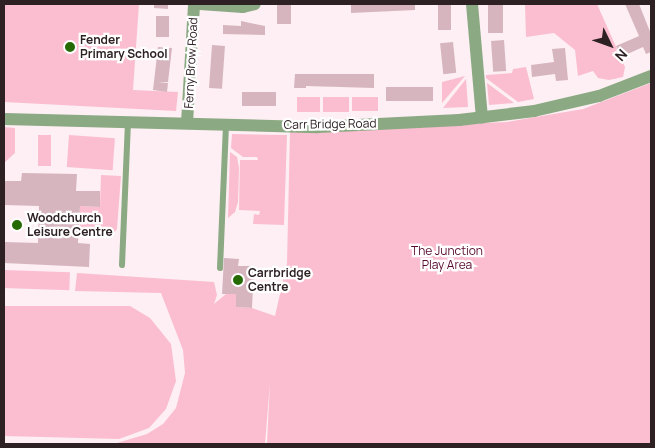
<!DOCTYPE html>
<html>
<head>
<meta charset="utf-8">
<style>
  body { margin:0 }
  #map { position:relative; width:655px; height:448px; overflow:hidden; background:#fdeff3; font-family:Manrope,sans-serif }
  div>[style] { position:absolute }
  [style*='--x'] { left:calc(var(--x)*1px); top:calc(var(--y)*1px); width:calc(var(--w)*1px); rotate:calc(var(--a)*1deg) }
  .green>* { inset:0; background:#fbbed1; transform-origin:0 0 }
  .building>* { inset:0; background:#d6b5bf; transform-origin:0 0 }
  .lane>* { height:6px; margin:-3px; padding:0 3px; transform-origin:3px; border-radius:3px; background:#8ba983 }
  .street>* { height:12px; margin:-6px; padding:0 6px; transform-origin:6px; border-radius:6px; background:#8ba983 }
  .dots>* { width:14px; height:14px; translate:-50% -50%; box-sizing:border-box; border:2px solid #fff; border-radius:50% }
  span { translate:-50% -50%; white-space:nowrap; text-align:center; line-height:1.15; -webkit-text-stroke:4.5px #fff; paint-order:stroke }
  .poi-label { font-size:12px; color:#2d2124; font-weight:700 }
  .left { translate:0 -50%; text-align:left }
  .street-label { font-size:12px; color:#2d2124 }
  .park-label { font-size:12px; color:#570a2e }
  .frame { position:absolute; inset:0; border:5px solid #2d2124; pointer-events:none }
  .north { position:absolute; left:585px; top:20px; width:50px; height:50px; -webkit-text-stroke:4px #fff; paint-order:stroke; rotate:132deg; font-size:14px; font-weight:700; line-height:20px; text-align:center; color:#2d2124 }
  .north::after { content:''; display:block; margin:auto; width:18px; height:22px; background:#2d2124; clip-path:polygon(50% 0,100% 100%,50% 72%,0 100%) }
</style>
</head>
<body>
<div id="map">
  <div class="green">
    <div style="clip-path:polygon(4px 4px,139px 4px,133px 90px,178px 92px,176px 111px,4px 102px)"></div>
    <div style="clip-path:polygon(525px 4px,597px 4px,625px 67px,623px 77px,609px 80px,598px 78px,593px 71px,578px 76px,575px 50px,554px 33px,526px 37px)"></div>
    <div style="clip-path:polygon(526px 67px,534px 99px,518px 102px,486px 78px,486px 75px,512px 73px,513px 69px)"></div>
    <div style="clip-path:polygon(465px 76px,442px 103px,442px 82px)"></div>
    <div style="clip-path:polygon(466px 79px,468px 107px,443px 108px)"></div>
    <div style="clip-path:polygon(487px 83px,514px 103px,489px 105px)"></div>
    <div style="clip-path:polygon(651px 83px,651px 444px,267px 444px,270px 382px,265px 444px,66px 444px,117px 443px,147px 434px,163px 424px,176px 408px,185px 373px,183px 350px,161px 293px,75px 291px,77px 273px,214px 282px,217px 295px,214px 304px,226px 294px,236px 294px,236px 307px,252px 308px,275px 316px,287px 263px,290px 132px,507px 122px,583px 109px)"></div>
    <div style="left:297px;top:97px;width:23px;height:15px"></div>
    <div style="left:323px;top:97px;width:26px;height:15px"></div>
    <div style="left:352px;top:97px;width:26px;height:14px"></div>
    <div style="clip-path:polygon(4px 127px,15px 128px,15px 153px,4px 163px)"></div>
    <div style="clip-path:polygon(232px 134px,287px 135px,284px 225px,253px 224px,254px 214px,259px 215px,260px 211px,239px 210px,240px 160px,258px 160px,257px 157px,243px 157px,231px 148px)"></div>
    <div style="left:38px;top:135px;width:13px;height:31px"></div>
    <div style="left:69px;top:135px;width:46px;height:32px;rotate:4deg"></div>
    <div style="clip-path:polygon(230px 152px,237px 157px,239px 168px,238px 202px,235px 212px,228px 218px)"></div>
    <div style="clip-path:polygon(101px 175px,121px 176px,117px 229px,113px 234px,79px 233px,80px 206px,100px 207px)"></div>
    <div style="left:4px;top:270px;width:66px;height:18px;rotate:2deg"></div>
    <div style="clip-path:polygon(4px 306px,130px 306px,150px 318px,171px 344px,176px 381px,166px 409px,149px 428px,119px 439px,4px 436px)"></div>
  </div>
  <div class="building">
    <div style="clip-path:polygon(154px 4px,168px 4px,168px 9px,154px 8px)"></div>
    <div style="left:277px;top:4px;width:14px;height:20px"></div>
    <div style="clip-path:polygon(351px 4px,415px 4px,415px 10px,351px 13px)"></div>
    <div style="left:438px;top:4px;width:13px;height:26px"></div>
    <div style="left:488px;top:4px;width:15px;height:29px"></div>
    <div style="clip-path:polygon(625px 4px,639px 4px,651px 34px,651px 52px,646px 54px,643px 47px,621px 57px,616px 46px,639px 36px)"></div>
    <div style="left:156px;top:16px;width:13px;height:21px"></div>
    <div style="clip-path:polygon(241px 21px,265px 26px,265px 35px,223px 34px,223px 25px,241px 26px)"></div>
    <div style="left:504px;top:40px;width:31px;height:13px;rotate:86deg"></div>
    <div style="left:453px;top:42px;width:31px;height:13px;rotate:84deg"></div>
    <div style="left:212px;top:45px;width:13px;height:43px;rotate:4deg"></div>
    <div style="clip-path:polygon(158px 47px,172px 48px,168px 82px,158px 82px,168px 83px,167px 92px,153px 90px)"></div>
    <div style="clip-path:polygon(565px 48px,568px 80px,556px 81px,555px 74px,532px 77px,531px 65px,554px 62px,552px 49px)"></div>
    <div style="clip-path:polygon(295px 74px,374px 74px,374px 88px,306px 86px,306px 88px,294px 88px)"></div>
    <div style="left:433px;top:87px;width:14px;height:47px;rotate:90deg"></div>
    <div style="left:242px;top:92px;width:34px;height:14px"></div>
    <div style="clip-path:polygon(22px 173px,77px 174px,76px 191px,100px 191px,100px 207px,80px 206px,78px 243px,90px 244px,89px 267px,4px 263px,4px 242px,38px 243px,39px 206px,4px 205px,4px 181px,21px 181px)"></div>
    <div style="clip-path:polygon(224px 258px,239px 259px,238px 266px,254px 266px,252px 308px,236px 307px,236px 294px,222px 294px)"></div>
  </div>
  <div class="lane">
    <div style="--x:122;--y:265;--w:143;--a:-87.6"></div>
    <div style="--x:220;--y:268;--w:144;--a:-87.6"></div>
  </div>
  <div class="street">
    <div style="--x:200;--y:4;--w:43;--a:4"></div>
    <div style="--x:243;--y:7;--w:12;--a:-14"></div>
    <div style="--x:472;--y:4;--w:114;--a:85"></div>
    <div style="--x:4;--y:119;--w:314;--a:1.5"></div>
    <div style="--x:318;--y:127;--w:141;--a:-2.8"></div>
    <div style="--x:459;--y:120;--w:76;--a:-6.8"></div>
    <div style="--x:534;--y:111;--w:67;--a:-13"></div>
    <div style="--x:599;--y:96;--w:56;--a:-21"></div>
    <div style="--x:187;--y:123;--w:119;--a:-86.6"></div>
  </div>
  <div class="dots">
    <div style="left:70px;top:47px;background:#246901"></div>
    <div style="left:17px;top:225px;background:#246901"></div>
    <div style="left:238px;top:280px;background:#246901"></div>
  </div>
  <div class="poi-label">
    <span class="left" style="left:80px;top:47px">Fender<br>Primary School</span>
    <span class="left" style="left:27px;top:225px">Woodchurch<br>Leisure Centre</span>
    <span class="left" style="left:248px;top:280px">Carrbridge<br>Centre</span>
  </div>
  <div class="street-label">
    <span style="left:191px;top:63px;rotate:-87deg">Ferny Brow Road</span>
    <span style="left:330px;top:124px;rotate:-1deg">Carr Bridge Road</span>
  </div>
  <div class="park-label">
    <span style="left:447px;top:258px">The Junction<br>Play Area</span>
  </div>
  <div class="frame"></div>
  <div class="north">N</div>
</div>
</body>
</html>
